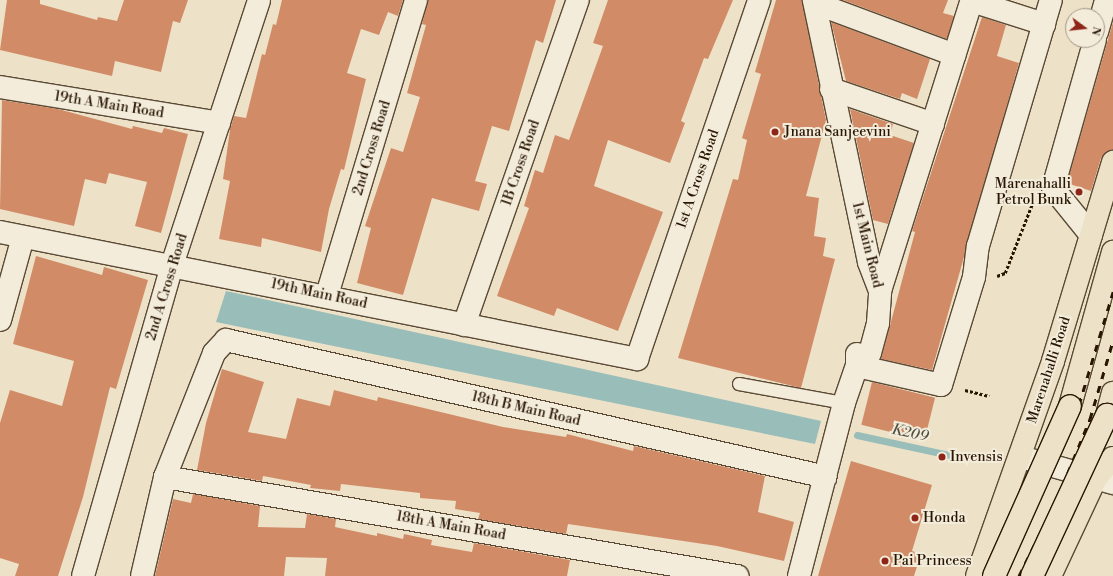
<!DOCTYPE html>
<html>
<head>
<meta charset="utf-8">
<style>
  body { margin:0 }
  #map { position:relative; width:1113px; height:576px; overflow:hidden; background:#ede2c8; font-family:"Libre Bodoni",serif }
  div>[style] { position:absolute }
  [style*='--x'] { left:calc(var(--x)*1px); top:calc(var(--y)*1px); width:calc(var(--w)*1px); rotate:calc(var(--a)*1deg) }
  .water>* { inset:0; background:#99bdb8 }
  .stream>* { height:7px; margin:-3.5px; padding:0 3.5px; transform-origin:3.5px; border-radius:3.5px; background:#99bdb8 }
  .building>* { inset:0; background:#d18c67; transform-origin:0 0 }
  .path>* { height:2.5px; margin-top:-1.25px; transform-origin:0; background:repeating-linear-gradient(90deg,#291602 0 3px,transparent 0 5px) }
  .roads { filter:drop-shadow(1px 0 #5a4934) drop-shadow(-1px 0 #5a4934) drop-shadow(0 1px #5a4934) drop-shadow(0 -1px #5a4934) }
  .service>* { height:12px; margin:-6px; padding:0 6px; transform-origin:6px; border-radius:6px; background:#f3ecdb }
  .minor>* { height:22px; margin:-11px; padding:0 11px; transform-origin:11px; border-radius:11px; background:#f3ecdb }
  .secondary>* { height:22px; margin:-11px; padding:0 11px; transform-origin:11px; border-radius:11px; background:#f3ecdb }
  .primary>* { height:22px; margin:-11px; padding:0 11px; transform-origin:11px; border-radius:11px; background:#ede2c8 }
  .rail>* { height:3px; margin-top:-1.5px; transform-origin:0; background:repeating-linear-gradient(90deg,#291602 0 7px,transparent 0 14px) }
  .bridges { filter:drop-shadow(1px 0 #291602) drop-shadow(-1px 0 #291602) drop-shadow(0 1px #291602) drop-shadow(0 -1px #291602) }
  .primary-bridge>* { height:22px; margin:-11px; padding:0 11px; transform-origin:11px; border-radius:11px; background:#ede2c8 }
  .dots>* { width:11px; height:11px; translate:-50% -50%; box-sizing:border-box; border:2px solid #f3ecdb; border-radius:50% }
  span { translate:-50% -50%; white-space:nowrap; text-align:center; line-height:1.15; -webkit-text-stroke:4px #f3ecdb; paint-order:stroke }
  .street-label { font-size:14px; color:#291602 }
  .poi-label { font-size:14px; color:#291602 }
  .left { translate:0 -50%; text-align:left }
  .right { translate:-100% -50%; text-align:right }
  .water-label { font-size:15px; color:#505042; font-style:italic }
  .north { position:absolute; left:1065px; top:8px; width:40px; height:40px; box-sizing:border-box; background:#f3ecdb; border:1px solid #a29684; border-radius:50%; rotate:105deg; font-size:11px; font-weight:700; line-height:16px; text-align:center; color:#291602 }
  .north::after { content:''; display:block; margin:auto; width:14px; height:18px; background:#8f2418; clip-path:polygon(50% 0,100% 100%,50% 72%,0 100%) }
</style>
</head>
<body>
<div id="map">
  <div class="water">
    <div style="clip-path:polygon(226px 291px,821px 421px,815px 444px,216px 322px)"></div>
  </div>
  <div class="stream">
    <div style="--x:857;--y:435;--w:103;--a:12.3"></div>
  </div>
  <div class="building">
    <div style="clip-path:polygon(7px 0,40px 0,40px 4px,97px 20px,98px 17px,117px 21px,124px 0,188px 0,180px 23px,173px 21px,161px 72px,115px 61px,112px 76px,0 50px)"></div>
    <div style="clip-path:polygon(282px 0,403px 0,398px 16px,388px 12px,379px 35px,361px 29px,347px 73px,366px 79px,344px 170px,341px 169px,329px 209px,321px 252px,262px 238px,261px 247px,219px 239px,230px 181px,223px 179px,230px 130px,234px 116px,246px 118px,262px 54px,265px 55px,273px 24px,276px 25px)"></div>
    <div style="clip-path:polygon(428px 0,556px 0,543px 43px,536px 40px,509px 131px,492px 126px,475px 181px,487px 184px,479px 211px,432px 198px,403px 295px,357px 283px,371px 228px,365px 226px,391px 148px,403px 152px,420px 97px,407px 93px,426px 25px,422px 24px)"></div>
    <div style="clip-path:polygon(608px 0,733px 0,708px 59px,704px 58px,681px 121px,685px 123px,670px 163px,608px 140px,594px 186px,663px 212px,618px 331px,557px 308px,554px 316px,497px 296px,529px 208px,524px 206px,535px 170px,543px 173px,555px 135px,569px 140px,603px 46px,593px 43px)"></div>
    <div style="clip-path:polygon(776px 0,802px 0,826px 120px,806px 196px,819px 198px,814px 236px,826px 238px,823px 256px,835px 259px,801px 388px,678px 358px,733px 179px,738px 180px,747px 140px,742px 138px,761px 74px,755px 72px)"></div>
    <div style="clip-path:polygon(843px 0,948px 0,943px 13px,954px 16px,947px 39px)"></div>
    <div style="clip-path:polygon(982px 17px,1006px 25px,997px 56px,1019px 63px,932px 370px,881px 359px,915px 232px,912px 231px)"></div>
    <div style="clip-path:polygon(831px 22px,930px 59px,917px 99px,902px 93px,900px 99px,846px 81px)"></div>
    <div style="clip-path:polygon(1113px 22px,1113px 150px,1101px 158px,1091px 191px,1067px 183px)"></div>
    <div style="clip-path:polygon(2px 100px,58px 109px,132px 129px,133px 126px,162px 133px,164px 128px,188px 134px,161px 233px,135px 226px,147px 182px,109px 173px,106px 184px,85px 179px,74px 226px,0 209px)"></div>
    <div style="clip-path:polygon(850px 109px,893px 124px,890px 135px,914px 143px,888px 224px,873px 220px)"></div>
    <div style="clip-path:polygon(36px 256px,102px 275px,104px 267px,148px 280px,116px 389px,110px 387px,83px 497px,58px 576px,15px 576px,19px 564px,0 558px,0 423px,10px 390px,62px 406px,74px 361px,13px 344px)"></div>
    <div style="clip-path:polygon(222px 369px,264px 382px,248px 432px,286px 439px,297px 398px,330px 406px,334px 390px,377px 401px,378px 397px,503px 427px,566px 437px,567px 434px,633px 451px,634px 446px,765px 476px,758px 512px,794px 522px,784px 561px,717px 546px,568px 524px,566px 534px,478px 519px,480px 513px,455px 509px,456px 501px,420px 498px,420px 493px,341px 484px,340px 491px,310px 488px,311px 485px,263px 476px,262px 481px,197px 470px,206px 423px)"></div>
    <div style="left:872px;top:382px;width:65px;height:44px;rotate:14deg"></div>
    <div style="clip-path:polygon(851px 461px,932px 485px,912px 551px,921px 554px,914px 576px,818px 576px)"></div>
    <div style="clip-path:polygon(193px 494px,260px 506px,258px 527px,305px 528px,307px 514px,336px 519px,335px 527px,377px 536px,377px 533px,403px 539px,404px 534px,432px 540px,431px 545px,472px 552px,474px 543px,570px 560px,567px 576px,325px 576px,327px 558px,286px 557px,284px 576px,155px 576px,173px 499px,191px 503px)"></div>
  </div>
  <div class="path">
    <div style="--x:997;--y:276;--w:9;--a:-21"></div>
    <div style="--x:1005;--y:273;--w:76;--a:-68.5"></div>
    <div style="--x:965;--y:390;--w:25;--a:14"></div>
  </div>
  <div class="roads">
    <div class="service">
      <div style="--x:739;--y:384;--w:107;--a:10.3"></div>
    </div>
    <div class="minor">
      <div style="--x:972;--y:1;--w:76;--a:17.7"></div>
      <div style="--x:815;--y:3;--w:149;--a:20.4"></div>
      <div style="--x:1097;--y:32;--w:33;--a:-74"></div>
      <div style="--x:0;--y:87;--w:222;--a:9.3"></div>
      <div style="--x:831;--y:89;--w:108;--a:18.9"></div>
      <div style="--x:0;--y:232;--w:650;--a:11.28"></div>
      <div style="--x:637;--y:359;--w:379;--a:-71.2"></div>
      <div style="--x:1091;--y:235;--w:60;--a:-129"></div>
      <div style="--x:1053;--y:188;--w:154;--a:-74.2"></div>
      <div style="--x:880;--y:291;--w:305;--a:-72.5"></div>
      <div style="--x:327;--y:295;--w:308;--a:-73.2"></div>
      <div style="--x:0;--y:320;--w:86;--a:-74.5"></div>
      <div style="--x:464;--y:325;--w:344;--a:-70.7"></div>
      <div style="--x:857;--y:354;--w:12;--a:90"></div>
      <div style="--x:857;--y:366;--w:86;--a:12.7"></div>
      <div style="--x:941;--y:385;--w:113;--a:-73"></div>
      <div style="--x:974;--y:277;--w:31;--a:-83"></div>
      <div style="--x:978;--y:246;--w:257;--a:-73.5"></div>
      <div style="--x:165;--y:477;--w:581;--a:9.82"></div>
      <div style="--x:83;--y:576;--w:323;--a:-74"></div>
      <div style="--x:172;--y:265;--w:279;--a:-71.8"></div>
      <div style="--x:142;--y:576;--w:102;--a:-76.9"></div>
      <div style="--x:165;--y:477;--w:133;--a:-68.4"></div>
      <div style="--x:214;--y:353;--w:18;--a:-47"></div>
      <div style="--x:226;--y:340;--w:615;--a:12.86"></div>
      <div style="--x:799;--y:576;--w:179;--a:-75.4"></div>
      <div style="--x:844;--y:403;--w:39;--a:-71"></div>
      <div style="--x:857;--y:366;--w:18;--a:-45"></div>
      <div style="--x:870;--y:353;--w:31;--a:-75"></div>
      <div style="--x:878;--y:323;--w:32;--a:-86"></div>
      <div style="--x:880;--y:291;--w:31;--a:-111"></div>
      <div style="--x:869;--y:262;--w:268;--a:-101.9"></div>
    </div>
    <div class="secondary">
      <div style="--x:1021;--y:457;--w:96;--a:15.8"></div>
    </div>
    <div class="primary">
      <div style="--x:1070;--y:406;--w:160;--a:-74.4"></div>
      <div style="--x:1107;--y:415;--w:23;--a:-75"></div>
      <div style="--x:977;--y:576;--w:228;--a:-70.5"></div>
      <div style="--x:1053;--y:361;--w:208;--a:-73.2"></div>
      <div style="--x:1050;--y:576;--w:108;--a:-64.9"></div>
      <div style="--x:1096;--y:478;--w:26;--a:-50"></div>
    </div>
  </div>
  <div class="rail">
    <div style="--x:1005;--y:576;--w:173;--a:-66.1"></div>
    <div style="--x:1075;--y:418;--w:132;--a:-73.2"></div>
    <div style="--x:1019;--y:576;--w:86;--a:-63.7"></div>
    <div style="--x:1057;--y:499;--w:87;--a:-67.6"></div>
    <div style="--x:1090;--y:419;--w:81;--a:-73.6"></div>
  </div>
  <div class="bridges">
    <div class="primary-bridge">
      <div style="--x:994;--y:576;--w:186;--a:-65.9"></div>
      <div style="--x:1032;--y:576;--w:178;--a:-65"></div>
    </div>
  </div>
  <div class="dots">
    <div style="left:775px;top:132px;background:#8f2418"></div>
    <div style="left:1079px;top:192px;background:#8f2418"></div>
    <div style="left:942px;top:457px;background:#8f2418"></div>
    <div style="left:915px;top:518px;background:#8f2418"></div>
    <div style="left:885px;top:561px;background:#8f2418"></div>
  </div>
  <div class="street-label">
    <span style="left:109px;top:105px;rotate:9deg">19th A Main Road</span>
    <span style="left:372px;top:148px;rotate:-73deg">2nd Cross Road</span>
    <span style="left:521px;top:163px;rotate:-71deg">1B Cross Road</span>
    <span style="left:698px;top:179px;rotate:-71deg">1st A Cross Road</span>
    <span style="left:867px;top:245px;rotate:76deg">1st Main Road</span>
    <span style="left:167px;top:287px;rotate:-73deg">2nd A Cross Road</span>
    <span style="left:319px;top:294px;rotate:12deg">19th Main Road</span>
    <span style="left:1049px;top:370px;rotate:-72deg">Marenahalli Road</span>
    <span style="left:526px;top:409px;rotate:13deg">18th B Main Road</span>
    <span style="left:451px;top:526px;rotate:10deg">18th A Main Road</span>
  </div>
  <div class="poi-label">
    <span class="left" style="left:784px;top:132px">Jnana Sanjeevini</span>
    <span class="right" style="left:1071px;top:192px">Marenahalli<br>Petrol Bunk</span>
    <span class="left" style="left:950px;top:457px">Invensis</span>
    <span class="left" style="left:923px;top:518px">Honda</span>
    <span class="left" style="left:893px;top:561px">Pai Princess</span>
  </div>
  <div class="water-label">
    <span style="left:910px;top:433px;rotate:12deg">K209</span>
  </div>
  <div class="north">N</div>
</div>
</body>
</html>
